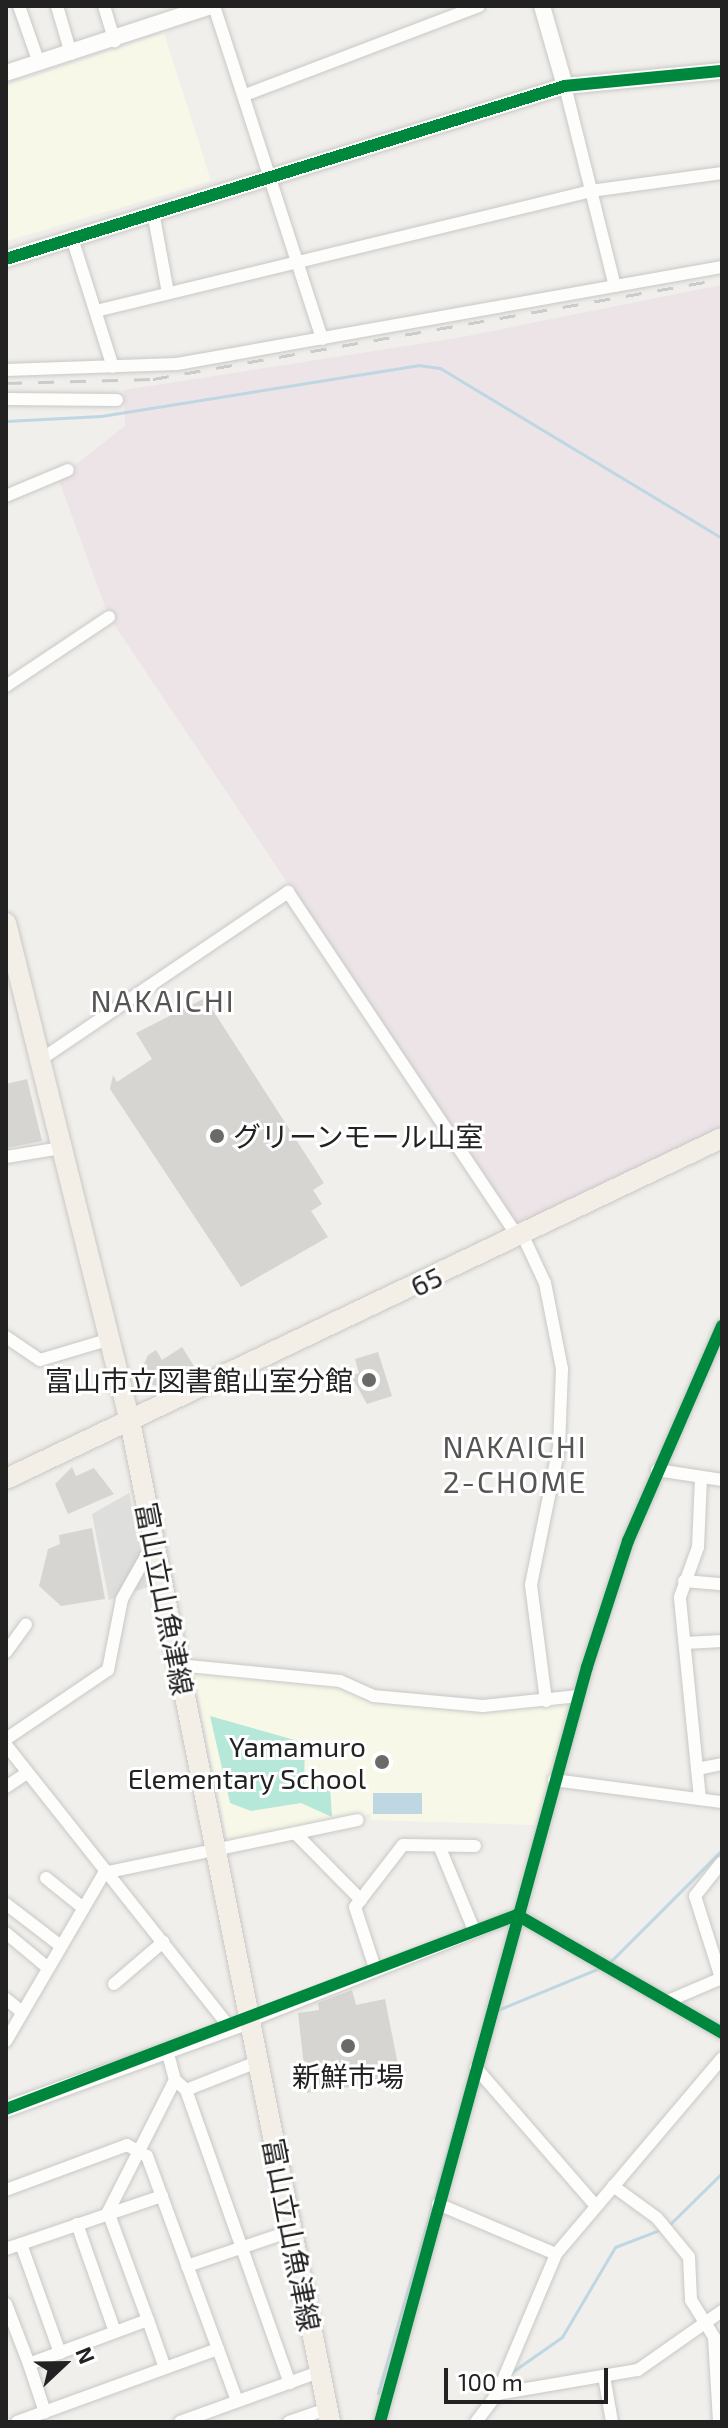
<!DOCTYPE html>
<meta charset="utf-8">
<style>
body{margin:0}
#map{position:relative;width:728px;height:2428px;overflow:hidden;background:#f0efeb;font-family:"Exo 2","Noto Sans JP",sans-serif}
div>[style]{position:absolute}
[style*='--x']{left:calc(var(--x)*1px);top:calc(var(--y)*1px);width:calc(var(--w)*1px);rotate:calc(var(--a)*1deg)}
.industrial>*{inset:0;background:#ede4e8}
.education>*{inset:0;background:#f7f8e8}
.religious>*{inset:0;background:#dededc}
.pitch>*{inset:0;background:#b6e8d9}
.water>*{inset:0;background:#bed7e3}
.stream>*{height:3px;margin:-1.5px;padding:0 1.5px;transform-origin:1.5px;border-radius:1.5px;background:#bed7e3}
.building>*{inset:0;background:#d7d5d2}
.roads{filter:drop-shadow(0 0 2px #c9c8c7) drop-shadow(0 0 2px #c9c8c7)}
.minor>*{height:12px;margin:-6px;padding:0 6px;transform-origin:6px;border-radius:6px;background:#fdfdfc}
.tertiary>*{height:16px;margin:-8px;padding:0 8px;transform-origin:8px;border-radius:8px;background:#fdfdfc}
.primary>*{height:20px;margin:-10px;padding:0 10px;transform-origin:10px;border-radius:10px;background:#f3efe7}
.rail>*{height:3px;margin-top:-1.5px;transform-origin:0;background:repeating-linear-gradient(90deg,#ccc 0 16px,transparent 0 32px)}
.cycleway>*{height:12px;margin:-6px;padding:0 6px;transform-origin:6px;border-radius:6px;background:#00873e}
.dots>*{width:22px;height:22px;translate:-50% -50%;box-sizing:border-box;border:4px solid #fff;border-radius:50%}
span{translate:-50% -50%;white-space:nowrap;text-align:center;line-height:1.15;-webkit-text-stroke:6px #fff;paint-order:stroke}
.poi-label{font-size:28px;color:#222}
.left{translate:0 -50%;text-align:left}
.right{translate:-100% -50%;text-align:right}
.street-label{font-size:28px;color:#222}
.neighbourhood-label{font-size:30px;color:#555;letter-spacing:2px}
.frame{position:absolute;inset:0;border:8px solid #222;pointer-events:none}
.north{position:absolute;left:24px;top:2324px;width:80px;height:80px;-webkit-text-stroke:6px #fff;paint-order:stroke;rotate:68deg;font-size:22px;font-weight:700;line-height:32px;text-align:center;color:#222}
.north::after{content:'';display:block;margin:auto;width:28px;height:36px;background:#222;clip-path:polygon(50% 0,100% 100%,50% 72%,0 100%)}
.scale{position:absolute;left:444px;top:2368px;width:164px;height:36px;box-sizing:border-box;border:4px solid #222;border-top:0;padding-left:10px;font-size:24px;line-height:28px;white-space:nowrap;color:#222;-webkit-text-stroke:6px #fff;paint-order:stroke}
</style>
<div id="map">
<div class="industrial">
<div style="clip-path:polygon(722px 285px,722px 1139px,523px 1234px,109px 617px,58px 478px,125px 426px,124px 390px,457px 338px)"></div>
</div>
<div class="education">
<div style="clip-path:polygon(164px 33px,211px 181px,6px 241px,6px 86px)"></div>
<div style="clip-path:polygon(193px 1670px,339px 1684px,369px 1701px,569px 1703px,535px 1825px,371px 1820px,371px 1814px,228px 1844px)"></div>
</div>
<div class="religious">
<div style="clip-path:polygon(129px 1493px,148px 1587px,109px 1600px,92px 1514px)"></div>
</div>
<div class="pitch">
<div style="clip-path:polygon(210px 1716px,305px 1743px,304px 1786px,330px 1787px,332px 1817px,301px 1803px,251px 1811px,230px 1803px)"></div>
</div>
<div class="water">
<div style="clip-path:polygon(373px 1793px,422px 1793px,422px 1814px,373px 1814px)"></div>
</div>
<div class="stream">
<div style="--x:6;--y:421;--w:95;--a:-3"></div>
<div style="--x:101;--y:416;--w:321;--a:-9.1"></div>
<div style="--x:418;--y:365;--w:22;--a:8"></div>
<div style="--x:440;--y:368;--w:329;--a:31.1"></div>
<div style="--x:609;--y:1963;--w:160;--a:-45"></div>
<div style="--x:495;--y:2011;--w:116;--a:-22.4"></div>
<div style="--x:669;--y:2225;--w:74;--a:-44.5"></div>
<div style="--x:512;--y:2372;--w:61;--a:-35"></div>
<div style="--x:562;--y:2337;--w:104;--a:-59.5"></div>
<div style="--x:615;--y:2247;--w:50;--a:-21"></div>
<div style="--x:477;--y:2377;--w:24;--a:-5"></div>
<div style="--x:378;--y:2393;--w:398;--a:-73.9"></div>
</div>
<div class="building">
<div style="clip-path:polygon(205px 998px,324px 1183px,313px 1190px,322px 1204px,311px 1211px,328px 1237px,241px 1287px,110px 1089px,113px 1075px,117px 1082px,152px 1059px,136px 1033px)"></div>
<div style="clip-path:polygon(27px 1079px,42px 1141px,6px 1148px,6px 1084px)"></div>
<div style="clip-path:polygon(182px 1347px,194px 1366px,164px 1388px,146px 1383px,141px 1372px,148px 1355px,156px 1350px,162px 1360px)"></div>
<div style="clip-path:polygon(378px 1352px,392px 1396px,367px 1404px,351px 1376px,359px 1373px,355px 1359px)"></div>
<div style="clip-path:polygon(72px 1467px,76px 1476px,94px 1468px,114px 1494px,68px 1514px,55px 1484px)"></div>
<div style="clip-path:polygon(92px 1528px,105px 1599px,61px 1606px,39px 1586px,48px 1549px,60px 1544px,59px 1535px)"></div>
<div style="clip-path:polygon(352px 1990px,356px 2005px,385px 1999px,401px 2080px,307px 2093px,298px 2013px,319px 2010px,318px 2003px)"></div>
</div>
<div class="roads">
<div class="minor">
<div style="--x:19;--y:6;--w:60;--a:70.7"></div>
<div style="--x:57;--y:6;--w:50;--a:73.7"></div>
<div style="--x:104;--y:6;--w:37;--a:73"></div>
<div style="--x:214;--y:6;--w:350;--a:72"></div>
<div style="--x:565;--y:86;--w:206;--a:76"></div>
<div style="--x:245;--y:95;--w:250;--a:-20.8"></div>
<div style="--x:153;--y:212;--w:82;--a:79.5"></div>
<div style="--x:72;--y:238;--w:135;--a:72.4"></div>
<div style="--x:96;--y:311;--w:509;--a:-13.63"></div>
<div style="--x:591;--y:191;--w:132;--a:-7.8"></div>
<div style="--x:6;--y:370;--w:171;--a:-2"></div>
<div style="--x:177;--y:364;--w:554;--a:-10.09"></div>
<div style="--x:6;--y:399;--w:111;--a:0.5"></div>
<div style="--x:6;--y:496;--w:67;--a:-22.8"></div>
<div style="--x:6;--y:686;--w:124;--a:-33.8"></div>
<div style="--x:40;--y:1060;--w:300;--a:-34.1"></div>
<div style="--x:288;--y:892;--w:413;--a:56.3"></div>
<div style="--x:6;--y:1157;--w:56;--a:-9.3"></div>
<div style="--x:522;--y:1234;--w:54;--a:64.9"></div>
<div style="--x:545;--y:1283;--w:88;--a:78.8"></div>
<div style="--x:562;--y:1369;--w:78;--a:92.2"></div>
<div style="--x:559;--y:1447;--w:141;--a:101.5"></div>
<div style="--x:531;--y:1585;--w:117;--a:82.6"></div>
<div style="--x:6;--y:1337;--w:41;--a:34.1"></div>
<div style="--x:40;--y:1360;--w:70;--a:-16.6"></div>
<div style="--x:657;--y:1470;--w:66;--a:8.7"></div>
<div style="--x:684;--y:1581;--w:38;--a:5"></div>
<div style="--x:685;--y:1643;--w:37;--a:-3"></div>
<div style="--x:6;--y:1652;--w:34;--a:-54"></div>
<div style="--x:178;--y:1665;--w:163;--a:5.6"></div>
<div style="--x:340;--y:1681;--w:36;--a:24"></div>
<div style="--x:373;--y:1696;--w:110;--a:5.2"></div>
<div style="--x:483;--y:1706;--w:96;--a:-6"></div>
<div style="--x:6;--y:1739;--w:123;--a:-34.1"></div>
<div style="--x:108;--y:1670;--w:72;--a:-78.8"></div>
<div style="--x:122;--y:1599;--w:65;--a:-60.7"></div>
<div style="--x:6;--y:1745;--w:361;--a:51.6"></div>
<div style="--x:697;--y:1769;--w:25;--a:-11"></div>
<div style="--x:554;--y:1780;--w:169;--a:7.5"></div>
<div style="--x:6;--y:1787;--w:22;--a:-34"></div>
<div style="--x:700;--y:1799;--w:203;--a:-95.7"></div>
<div style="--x:680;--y:1597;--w:53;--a:-70.2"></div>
<div style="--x:698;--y:1547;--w:68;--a:-87.5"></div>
<div style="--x:295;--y:1833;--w:94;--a:45.4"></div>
<div style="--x:440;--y:1848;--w:89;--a:67.5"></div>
<div style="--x:46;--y:1878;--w:48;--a:39"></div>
<div style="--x:6;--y:1904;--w:69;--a:37.4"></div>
<div style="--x:6;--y:1933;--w:55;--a:39.8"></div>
<div style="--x:375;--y:1968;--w:64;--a:-108.2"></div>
<div style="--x:355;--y:1907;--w:78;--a:-52.3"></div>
<div style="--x:403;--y:1845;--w:72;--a:0.8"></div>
<div style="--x:721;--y:1978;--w:86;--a:-107.6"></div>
<div style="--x:695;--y:1896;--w:43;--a:-51.5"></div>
<div style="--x:114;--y:1984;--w:65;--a:-40.6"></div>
<div style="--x:6;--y:1999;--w:21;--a:39"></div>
<div style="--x:668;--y:2001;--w:59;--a:-23.1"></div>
<div style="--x:249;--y:2021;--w:288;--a:-21.6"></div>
<div style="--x:517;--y:1915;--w:237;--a:29.9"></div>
<div style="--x:6;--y:2041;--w:194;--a:-59.7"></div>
<div style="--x:104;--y:1873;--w:259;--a:-11.8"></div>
<div style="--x:476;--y:2068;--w:183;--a:49"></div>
<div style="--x:175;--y:2080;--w:15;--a:42"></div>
<div style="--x:186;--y:2090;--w:311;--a:70.5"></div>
<div style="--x:186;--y:2090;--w:76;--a:-21.5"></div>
<div style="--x:613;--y:2186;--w:54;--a:36"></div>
<div style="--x:657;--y:2218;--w:50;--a:50.6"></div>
<div style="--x:689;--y:2257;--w:43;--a:87.3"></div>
<div style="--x:691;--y:2300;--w:44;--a:58.1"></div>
<div style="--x:714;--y:2337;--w:85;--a:86.6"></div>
<div style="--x:6;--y:2190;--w:129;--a:-20.4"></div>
<div style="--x:127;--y:2145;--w:23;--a:29"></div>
<div style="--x:147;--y:2156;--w:261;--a:69.8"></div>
<div style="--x:438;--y:2204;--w:128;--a:23"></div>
<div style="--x:77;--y:2224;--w:114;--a:70.6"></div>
<div style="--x:21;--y:2244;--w:116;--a:70.3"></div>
<div style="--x:6;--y:2249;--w:165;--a:-18.8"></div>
<div style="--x:187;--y:2266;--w:110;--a:-18.6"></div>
<div style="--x:6;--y:2304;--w:64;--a:69"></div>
<div style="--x:29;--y:2364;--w:127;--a:-20.3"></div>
<div style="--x:148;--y:2320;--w:115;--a:-110.3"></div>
<div style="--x:108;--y:2212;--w:148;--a:-63.1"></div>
<div style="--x:175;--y:2080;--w:30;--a:-105"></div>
<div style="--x:148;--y:2320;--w:51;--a:70.5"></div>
<div style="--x:29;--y:2364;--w:51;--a:71.6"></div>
<div style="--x:604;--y:2376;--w:47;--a:80.1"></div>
<div style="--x:497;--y:2394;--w:143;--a:-9.7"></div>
<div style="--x:638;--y:2370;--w:103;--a:-35.1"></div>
<div style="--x:17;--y:2422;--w:214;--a:-20"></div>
<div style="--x:180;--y:2422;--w:148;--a:-19.8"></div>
<div style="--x:289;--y:2422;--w:40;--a:-18.9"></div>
<div style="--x:380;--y:2422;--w:783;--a:-74.67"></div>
<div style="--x:587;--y:1667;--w:133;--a:-72"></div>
<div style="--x:628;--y:1541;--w:235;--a:-66.4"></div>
<div style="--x:476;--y:2422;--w:35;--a:-53"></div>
<div style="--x:497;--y:2394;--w:152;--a:-67.1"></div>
<div style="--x:556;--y:2254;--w:257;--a:-49.7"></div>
</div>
<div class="tertiary">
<div style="--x:542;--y:6;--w:83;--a:74"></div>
<div style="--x:6;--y:73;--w:216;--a:-18.1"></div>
<div style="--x:6;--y:259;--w:585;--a:-17.2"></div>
<div style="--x:565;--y:86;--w:158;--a:-5.5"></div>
<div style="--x:6;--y:2109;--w:258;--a:-19.9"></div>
</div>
<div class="primary">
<div style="--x:6;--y:923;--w:518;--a:76.04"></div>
<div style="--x:131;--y:1426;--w:1016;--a:78.7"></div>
<div style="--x:6;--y:1479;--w:793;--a:-25.47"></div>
</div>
</div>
<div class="rail">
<div style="--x:6;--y:383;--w:147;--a:-1.6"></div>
<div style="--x:153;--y:379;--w:578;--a:-9.97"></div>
</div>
<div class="cycleway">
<div style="--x:6;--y:259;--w:585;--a:-17.2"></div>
<div style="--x:565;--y:86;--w:158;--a:-5.5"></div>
<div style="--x:6;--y:2109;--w:547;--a:-20.79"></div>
<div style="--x:517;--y:1915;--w:237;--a:29.9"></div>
<div style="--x:380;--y:2422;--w:783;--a:-74.67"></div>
<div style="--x:587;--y:1667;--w:133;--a:-72"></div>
<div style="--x:628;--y:1541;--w:235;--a:-66.4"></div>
</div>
<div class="dots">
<div style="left:217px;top:1136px;background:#6a6a68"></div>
<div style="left:369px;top:1380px;background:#6a6a68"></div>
<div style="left:382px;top:1762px;background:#6a6a68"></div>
<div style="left:348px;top:2046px;background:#6a6a68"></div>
</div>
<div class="poi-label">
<span class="left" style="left:233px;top:1136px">グリーンモール山室</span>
<span class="right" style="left:353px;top:1380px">富山市立図書館山室分館</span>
<span class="right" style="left:366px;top:1762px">Yamamuro<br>Elementary School</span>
<span style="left:348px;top:2076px">新鮮市場</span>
</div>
<div class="street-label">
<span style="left:426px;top:1281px;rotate:-26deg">65</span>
<span style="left:165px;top:1599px;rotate:79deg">富山立山魚津線</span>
<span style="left:292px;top:2235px;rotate:79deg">富山立山魚津線</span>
</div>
<div class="neighbourhood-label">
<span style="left:163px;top:1000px">NAKAICHI</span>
<span style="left:515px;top:1463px">NAKAICHI<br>2-CHOME</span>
</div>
<div class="frame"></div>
<div class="north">N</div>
<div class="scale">100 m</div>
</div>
